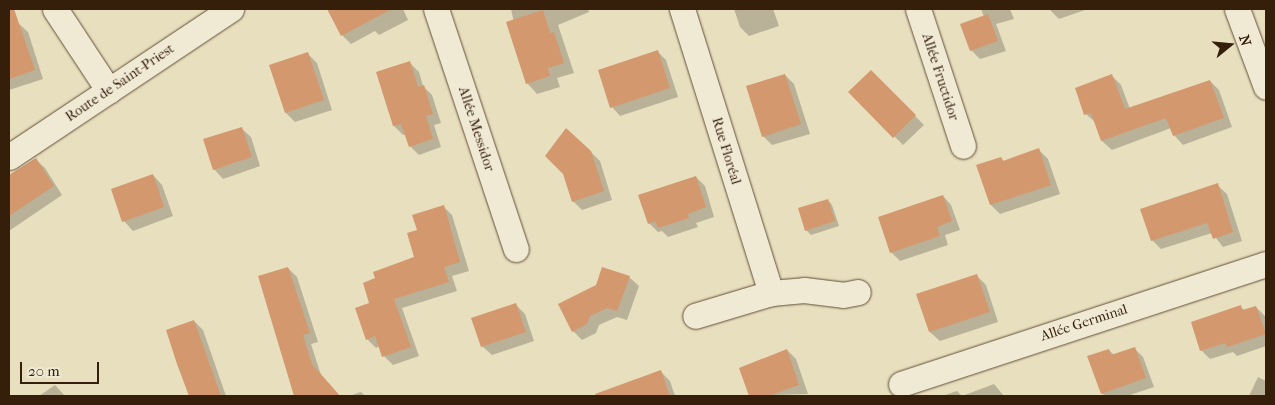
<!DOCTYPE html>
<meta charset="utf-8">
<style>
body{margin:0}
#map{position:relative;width:1275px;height:405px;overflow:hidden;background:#e8dfbe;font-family:"IM FELL French Canon",serif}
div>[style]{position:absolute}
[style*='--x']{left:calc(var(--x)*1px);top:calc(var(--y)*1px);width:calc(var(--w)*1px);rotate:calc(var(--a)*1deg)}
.shadow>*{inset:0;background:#0003}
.building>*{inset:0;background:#d3986e}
.roads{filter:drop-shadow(0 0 1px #624f38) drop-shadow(0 0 1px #624f38)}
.street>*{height:25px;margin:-12.5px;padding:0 12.5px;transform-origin:12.5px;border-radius:12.5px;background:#f0ead5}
span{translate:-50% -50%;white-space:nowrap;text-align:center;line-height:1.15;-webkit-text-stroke:4px #f0ead5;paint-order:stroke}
.street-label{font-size:14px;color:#351f0b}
.frame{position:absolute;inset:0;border:10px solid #351f0b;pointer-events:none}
.north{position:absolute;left:1205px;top:20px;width:50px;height:50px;-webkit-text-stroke:4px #f0ead5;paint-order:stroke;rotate:73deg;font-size:14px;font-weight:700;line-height:20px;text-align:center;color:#351f0b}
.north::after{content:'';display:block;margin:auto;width:18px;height:22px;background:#351f0b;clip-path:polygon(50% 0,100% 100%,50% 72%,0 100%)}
.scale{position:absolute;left:20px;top:362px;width:79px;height:22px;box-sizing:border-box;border:2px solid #351f0b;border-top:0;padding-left:6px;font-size:15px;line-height:18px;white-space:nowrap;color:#351f0b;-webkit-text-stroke:4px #f0ead5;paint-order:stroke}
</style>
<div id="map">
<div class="shadow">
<div style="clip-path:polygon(328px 9px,403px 9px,408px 20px,379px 35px,375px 31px,351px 44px,342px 35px)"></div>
<div style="clip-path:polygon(511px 9px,588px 9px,589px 12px,558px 25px,574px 73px,557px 78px,560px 87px,537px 94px,527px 83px)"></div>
<div style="clip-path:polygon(734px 9px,773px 9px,779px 26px,749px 36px,740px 27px)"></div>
<div style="clip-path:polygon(981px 9px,1010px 9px,1014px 19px,996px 24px,1006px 51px,980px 59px,971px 50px,984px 17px)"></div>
<div style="clip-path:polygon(1049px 9px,1088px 9px,1059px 19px)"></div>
<div style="clip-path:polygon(18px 23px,28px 32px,43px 79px,9px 90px,9px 26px)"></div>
<div style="clip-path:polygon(657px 51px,666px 60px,678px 97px,620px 116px,612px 107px)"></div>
<div style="clip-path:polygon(308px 54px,317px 63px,332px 110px,295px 122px,286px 113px)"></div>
<div style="clip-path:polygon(410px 63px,419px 72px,423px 86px,432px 95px,441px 123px,434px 125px,441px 147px,419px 155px,410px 146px,406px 134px,403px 135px,394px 126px,377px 73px)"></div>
<div style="clip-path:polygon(871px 72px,924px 125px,903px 145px,850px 92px)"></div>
<div style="clip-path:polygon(785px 75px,794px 84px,810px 134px,772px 145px,763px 136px)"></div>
<div style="clip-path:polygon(1112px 76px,1121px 85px,1130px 109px,1210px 81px,1219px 90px,1232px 127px,1183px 145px,1174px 135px,1171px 128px,1112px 150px,1102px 141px,1096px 123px,1086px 114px)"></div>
<div style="clip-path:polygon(241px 128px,251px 137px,260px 166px,223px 179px,214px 169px)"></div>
<div style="clip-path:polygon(1039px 150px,1048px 159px,1060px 194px,1000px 214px,991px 205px,978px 166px,1001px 158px,1005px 162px)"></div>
<div style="clip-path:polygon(591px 152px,600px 161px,612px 200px,582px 210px,573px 201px)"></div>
<div style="clip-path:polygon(35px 159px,45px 168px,62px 195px,9px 231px,9px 177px)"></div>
<div style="clip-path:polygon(153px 175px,162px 185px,173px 216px,133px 231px,124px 221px)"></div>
<div style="clip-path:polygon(696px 177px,705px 186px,714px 217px,696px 223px,698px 227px,668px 237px,662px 231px,658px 232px,649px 223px)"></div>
<div style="clip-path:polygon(1217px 185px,1227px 194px,1242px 241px,1223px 247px,1212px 233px,1161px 249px,1152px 240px)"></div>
<div style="clip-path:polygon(943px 196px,951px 205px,960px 230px,945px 235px,948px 245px,900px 261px,891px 252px)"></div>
<div style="clip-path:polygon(828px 200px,832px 205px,839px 226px,811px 235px,806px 230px)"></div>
<div style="clip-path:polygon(443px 206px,452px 215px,469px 271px,452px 276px,457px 291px,402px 308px,419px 356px,393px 365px,384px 356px,380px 346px,376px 348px,367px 339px,371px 303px,416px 258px,419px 231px)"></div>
<div style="clip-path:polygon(288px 268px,297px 277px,318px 342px,311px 344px,321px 375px,340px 396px,295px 396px,260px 277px)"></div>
<div style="clip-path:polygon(977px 276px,986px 285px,998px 322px,940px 341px,930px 332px,918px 294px)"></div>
<div style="clip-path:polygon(629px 277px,639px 286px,627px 320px,617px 317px,599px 325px,596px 333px,582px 340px,573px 331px)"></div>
<div style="clip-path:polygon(516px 305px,525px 314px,534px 341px,492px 355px,482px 346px)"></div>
<div style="clip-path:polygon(1240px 306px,1245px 311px,1256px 307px,1265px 316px,1266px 346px,1237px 356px,1233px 352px,1210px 359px,1201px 350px)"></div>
<div style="clip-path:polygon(194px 321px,203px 330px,226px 396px,190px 396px,167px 330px)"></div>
<div style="clip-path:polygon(1134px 348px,1143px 357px,1154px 387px,1127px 396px,1105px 396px,1102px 393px,1109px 350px,1114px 355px)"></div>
<div style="clip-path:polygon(787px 350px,796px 359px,808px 394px,750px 396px,740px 369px)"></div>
<div style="clip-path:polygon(660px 371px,670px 381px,675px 396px,632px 396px,628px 383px)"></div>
<div style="clip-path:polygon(1258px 377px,1266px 381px,1266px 396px,1249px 396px)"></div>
<div style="clip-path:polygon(994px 384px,1004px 396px,942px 396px,957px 391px,962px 396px)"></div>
<div style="clip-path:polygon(55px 385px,65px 396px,39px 396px)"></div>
<div style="clip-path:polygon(361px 392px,365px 396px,349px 396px)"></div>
</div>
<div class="building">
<div style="clip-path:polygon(9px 9px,14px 9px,35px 70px,9px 79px)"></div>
<div style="clip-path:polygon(327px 9px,392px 9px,341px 36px)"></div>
<div style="clip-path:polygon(543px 10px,550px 33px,554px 32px,564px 63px,548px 68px,550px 76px,526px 84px,506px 22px)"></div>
<div style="clip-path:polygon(988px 14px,998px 41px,970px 51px,960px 24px)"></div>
<div style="clip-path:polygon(658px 50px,670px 88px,610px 108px,598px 70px)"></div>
<div style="clip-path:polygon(308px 52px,324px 100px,285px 113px,269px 65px)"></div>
<div style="clip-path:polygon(410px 61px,418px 87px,424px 85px,433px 114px,426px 116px,433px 139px,409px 147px,401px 124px,393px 126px,376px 72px)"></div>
<div style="clip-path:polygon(871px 70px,916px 115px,893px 138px,848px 92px)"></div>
<div style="clip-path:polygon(785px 74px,801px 124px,762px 137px,746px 86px)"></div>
<div style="clip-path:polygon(1112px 74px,1125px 109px,1210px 80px,1224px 118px,1173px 136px,1166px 118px,1101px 141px,1091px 113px,1084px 115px,1075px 88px)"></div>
<div style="clip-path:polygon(242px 127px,252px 157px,213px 170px,203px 139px)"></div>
<div style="clip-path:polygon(566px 128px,591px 151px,604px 191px,572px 202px,563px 174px,545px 156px)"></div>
<div style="clip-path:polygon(1039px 148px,1051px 185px,990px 205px,976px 165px,1001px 157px,1003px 161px)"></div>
<div style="clip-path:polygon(36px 158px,54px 186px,9px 216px,9px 175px)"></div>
<div style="clip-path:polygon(153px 174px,164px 207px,122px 222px,111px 189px)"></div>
<div style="clip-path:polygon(696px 176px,706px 207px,688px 214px,689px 218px,658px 228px,655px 221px,648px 224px,638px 195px)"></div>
<div style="clip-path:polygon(1218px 183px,1233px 232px,1213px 239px,1207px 223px,1151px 241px,1140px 209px)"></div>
<div style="clip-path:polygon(943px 195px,952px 221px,937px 227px,940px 236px,890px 253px,878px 217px)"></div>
<div style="clip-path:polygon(828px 199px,835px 221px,805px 231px,798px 208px)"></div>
<div style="clip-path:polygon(444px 205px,460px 262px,444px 267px,449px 282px,394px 299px,411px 347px,382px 357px,375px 336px,366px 340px,355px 308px,369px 303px,363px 283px,375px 278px,373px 272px,414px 257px,407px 233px,417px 230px,412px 215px)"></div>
<div style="clip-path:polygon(288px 267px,310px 333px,303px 335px,312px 364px,340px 396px,294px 396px,258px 276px)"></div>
<div style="clip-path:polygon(602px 267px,630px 276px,617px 311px,607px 308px,590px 316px,587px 324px,572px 332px,558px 304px,596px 285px)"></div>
<div style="clip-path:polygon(977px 274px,990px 312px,929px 332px,916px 294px)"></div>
<div style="clip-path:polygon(516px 303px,526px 332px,481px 347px,471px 318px)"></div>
<div style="clip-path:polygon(1241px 305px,1242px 310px,1256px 306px,1266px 334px,1227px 347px,1225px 343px,1200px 351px,1191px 322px)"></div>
<div style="clip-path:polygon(194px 320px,221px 396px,189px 396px,177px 364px,166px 330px)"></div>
<div style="clip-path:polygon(1135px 347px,1146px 378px,1101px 394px,1087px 356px,1109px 349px,1111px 355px)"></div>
<div style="clip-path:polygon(787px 349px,799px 385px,768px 396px,749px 396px,739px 368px)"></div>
<div style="clip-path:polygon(661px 370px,670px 396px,596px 396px,595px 394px)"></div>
</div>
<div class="roads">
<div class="street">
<div style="--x:55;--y:9;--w:98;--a:56.6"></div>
<div style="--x:436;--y:9;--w:253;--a:71.6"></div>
<div style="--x:682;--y:9;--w:298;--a:72.6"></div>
<div style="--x:771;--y:293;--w:79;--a:163.2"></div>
<div style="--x:918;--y:9;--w:144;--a:71.8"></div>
<div style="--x:1237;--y:9;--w:83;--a:69.6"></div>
<div style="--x:9;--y:157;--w:267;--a:-33.7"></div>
<div style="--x:771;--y:293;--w:33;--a:-5"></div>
<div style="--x:804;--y:290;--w:39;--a:7"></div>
<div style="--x:843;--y:295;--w:15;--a:-11"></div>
<div style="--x:901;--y:384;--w:384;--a:-18.2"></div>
</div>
</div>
<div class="street-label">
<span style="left:940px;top:77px;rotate:72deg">Allée Fructidor</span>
<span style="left:120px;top:83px;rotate:-34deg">Route de Saint-Priest</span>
<span style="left:476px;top:129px;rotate:72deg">Allée Messidor</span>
<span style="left:726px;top:151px;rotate:73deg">Rue Floréal</span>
<span style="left:1084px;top:323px;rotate:-18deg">Allée Germinal</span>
</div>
<div class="frame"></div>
<div class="north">N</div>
<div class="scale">20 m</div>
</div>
